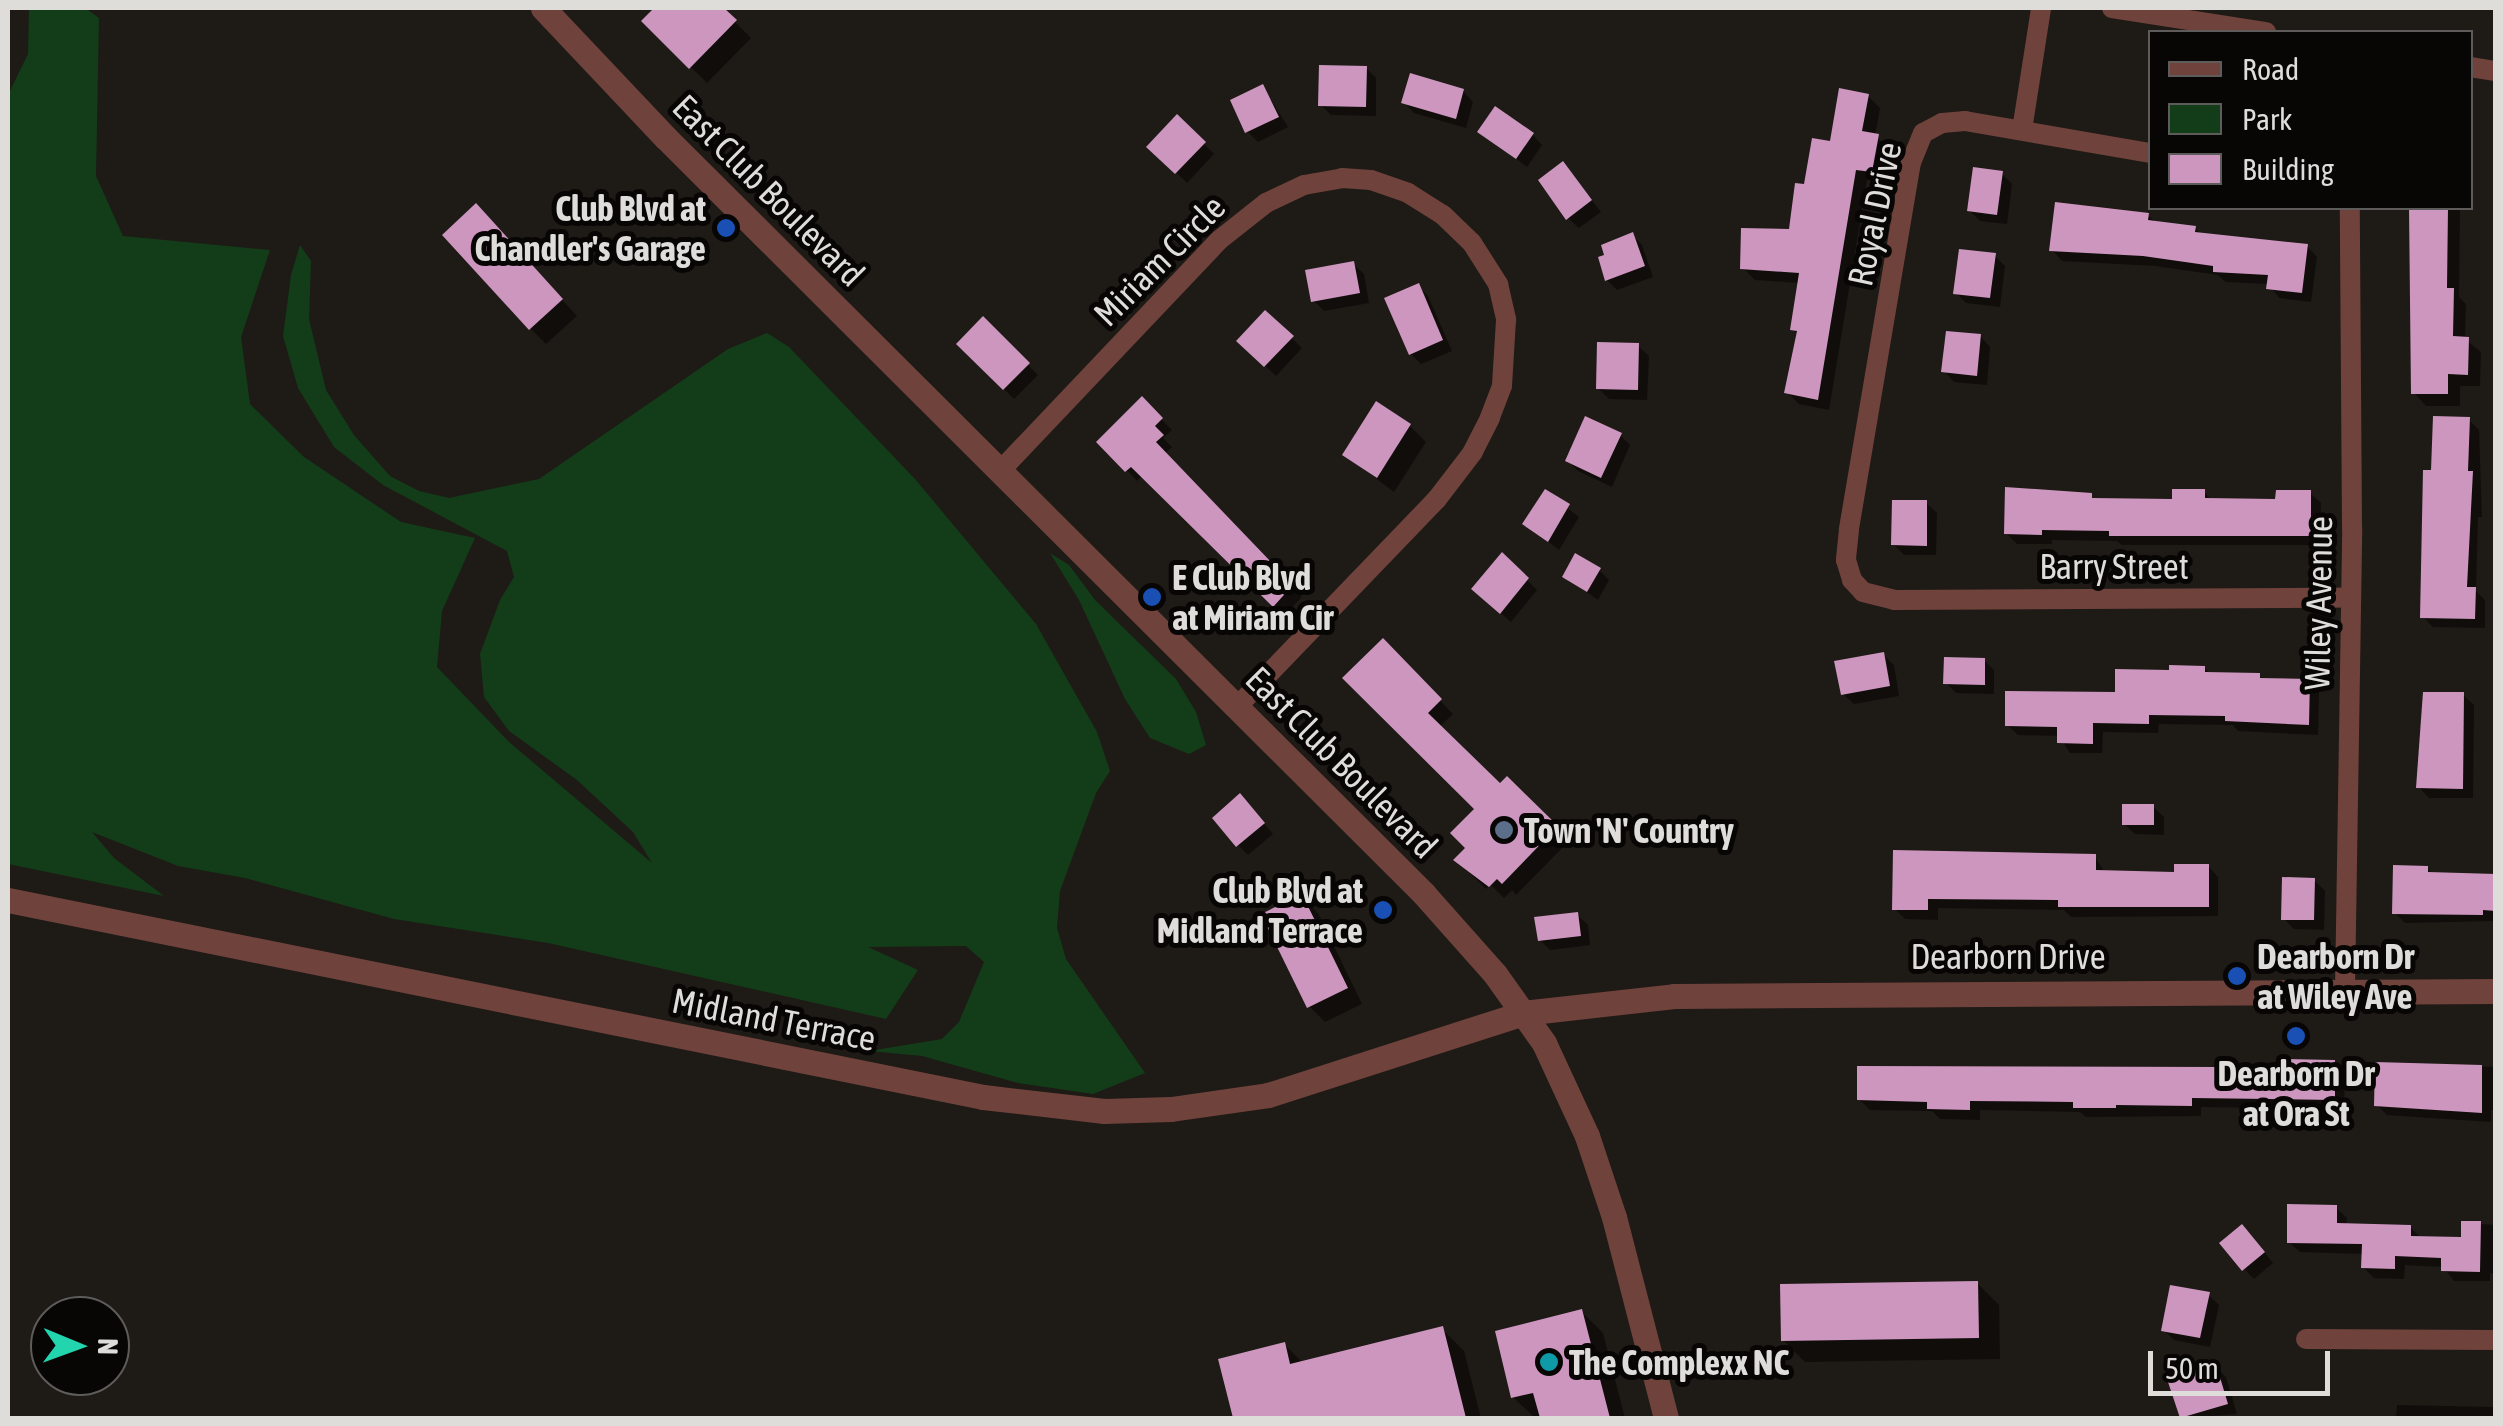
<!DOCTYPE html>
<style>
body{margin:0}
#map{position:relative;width:2503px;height:1426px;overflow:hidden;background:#1e1a16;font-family:"Asap Condensed",sans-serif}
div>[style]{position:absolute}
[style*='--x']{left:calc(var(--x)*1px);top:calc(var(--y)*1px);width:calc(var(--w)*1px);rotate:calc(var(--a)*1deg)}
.green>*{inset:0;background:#133d18}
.shadow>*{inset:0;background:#0007}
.building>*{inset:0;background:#cd96bf}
.minor>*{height:20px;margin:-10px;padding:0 10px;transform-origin:10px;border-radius:10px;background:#70423c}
.tertiary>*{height:25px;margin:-12.5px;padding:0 12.5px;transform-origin:12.5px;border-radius:12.5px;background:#70423c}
.dots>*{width:28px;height:28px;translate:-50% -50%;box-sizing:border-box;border:5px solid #070604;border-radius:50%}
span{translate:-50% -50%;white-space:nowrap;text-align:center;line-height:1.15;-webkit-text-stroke:10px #070604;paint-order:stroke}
.street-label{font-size:35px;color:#dfddda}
.poi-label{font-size:35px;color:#dfddda;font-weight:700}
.right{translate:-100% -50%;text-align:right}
.left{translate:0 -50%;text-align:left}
.frame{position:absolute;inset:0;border:10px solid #dfddda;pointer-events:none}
.legend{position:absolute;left:2148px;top:30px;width:325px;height:180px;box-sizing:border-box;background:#070604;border:2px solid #5d5c5a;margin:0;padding:12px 18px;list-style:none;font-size:30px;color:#dfddda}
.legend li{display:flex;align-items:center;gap:20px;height:50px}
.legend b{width:50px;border:2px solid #5d5c5a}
.north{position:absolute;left:30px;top:1296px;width:100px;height:100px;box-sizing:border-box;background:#070604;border:2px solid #5d5c5a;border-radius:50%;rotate:91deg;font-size:28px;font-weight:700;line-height:40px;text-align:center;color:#dfddda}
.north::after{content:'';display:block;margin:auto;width:35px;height:45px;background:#22d5af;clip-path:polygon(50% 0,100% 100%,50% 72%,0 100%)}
.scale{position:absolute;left:2148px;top:1351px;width:182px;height:45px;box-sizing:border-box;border:5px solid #dfddda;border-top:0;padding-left:12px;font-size:30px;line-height:35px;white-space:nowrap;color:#dfddda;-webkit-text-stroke:8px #070604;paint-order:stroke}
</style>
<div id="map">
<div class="green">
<div style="clip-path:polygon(85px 8px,99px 18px,96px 176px,123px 236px,270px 250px,241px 337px,250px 404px,304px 457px,401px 522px,475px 538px,442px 611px,437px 667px,509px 742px,652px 863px,633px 832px,577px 780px,509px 731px,484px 697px,480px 654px,500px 600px,514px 577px,507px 551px,383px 485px,334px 447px,298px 388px,283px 336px,291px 275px,300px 245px,311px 261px,309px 319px,326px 390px,354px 435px,390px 476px,419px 491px,449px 498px,539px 479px,728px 349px,767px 333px,789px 347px,915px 479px,1036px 624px,1097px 732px,1110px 771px,1096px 793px,1060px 891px,1057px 928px,1066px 959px,1145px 1073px,1093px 1094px,1018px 1083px,922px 1056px,869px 1051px,942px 1039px,959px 1022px,984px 962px,966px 946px,868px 947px,918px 970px,886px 1019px,548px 943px,394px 919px,245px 878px,178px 866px,92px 832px,114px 858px,164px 896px,8px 864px,8px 95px,28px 54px,29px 9px)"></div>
<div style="clip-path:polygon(1050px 553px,1069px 565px,1095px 600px,1176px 679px,1196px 712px,1206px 745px,1189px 754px,1150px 738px,1125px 699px,1079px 600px)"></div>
</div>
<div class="shadow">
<div style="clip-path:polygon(657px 8px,721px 8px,751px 38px,707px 83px,644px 21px)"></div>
<div style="clip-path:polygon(1366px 68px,1376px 78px,1376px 116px,1331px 115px,1321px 105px)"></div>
<div style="clip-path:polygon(1263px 87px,1288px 127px,1258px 142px,1247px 131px)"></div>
<div style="clip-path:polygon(1463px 91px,1473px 102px,1466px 128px,1414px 113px,1404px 102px)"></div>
<div style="clip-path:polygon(1868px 96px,1880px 108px,1875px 136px,1890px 149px,1884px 183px,1867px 180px,1829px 410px,1799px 404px,1787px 392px,1799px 335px,1792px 329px,1799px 283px,1755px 280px,1743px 268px,1791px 232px,1806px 187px)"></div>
<div style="clip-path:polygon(1178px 118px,1214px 154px,1187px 183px,1150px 147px)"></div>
<div style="clip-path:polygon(1481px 132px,1532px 134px,1542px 145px,1527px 167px)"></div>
<div style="clip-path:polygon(1563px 164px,1601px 212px,1579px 228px,1568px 218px)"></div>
<div style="clip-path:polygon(2002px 174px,2012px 184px,2007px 224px,1980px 221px,1969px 210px)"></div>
<div style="clip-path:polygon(2412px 208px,2460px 208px,2459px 297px,2466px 304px,2465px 339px,2481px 352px,2480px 386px,2460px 386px,2460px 406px,2426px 406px,2414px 393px)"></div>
<div style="clip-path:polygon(2148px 215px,2156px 223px,2195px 228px,2202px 235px,2307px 246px,2317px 257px,2311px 302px,2279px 298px,2269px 284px,2226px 282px,2218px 275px,2155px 266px,2062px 261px,2052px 250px)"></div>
<div style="clip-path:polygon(492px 223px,577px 316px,546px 344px,530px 328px)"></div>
<div style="clip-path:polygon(1632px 235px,1642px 245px,1653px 277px,1617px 290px,1607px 280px)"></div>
<div style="clip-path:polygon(1995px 256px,2005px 266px,2000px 307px,1966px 303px,1956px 293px)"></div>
<div style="clip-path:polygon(1353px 264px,1364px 274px,1369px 303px,1324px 311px,1314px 301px)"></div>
<div style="clip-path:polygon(1418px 286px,1428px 296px,1452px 351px,1421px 364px,1411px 354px)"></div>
<div style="clip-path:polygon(1265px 313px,1302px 348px,1276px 376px,1239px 341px)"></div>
<div style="clip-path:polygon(983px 320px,1038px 375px,1014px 399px,959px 344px)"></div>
<div style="clip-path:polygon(1980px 336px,1990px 347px,1987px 385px,1954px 382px,1944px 371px)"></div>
<div style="clip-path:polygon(1638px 346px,1649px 356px,1647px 400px,1609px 399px,1598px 388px)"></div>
<div style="clip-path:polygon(1142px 400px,1172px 430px,1163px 438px,1172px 447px,1164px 454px,1302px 597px,1285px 615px,1143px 475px,1137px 481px,1100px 442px)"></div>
<div style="clip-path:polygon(2468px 419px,2479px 430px,2482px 517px,2478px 517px,2476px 591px,2485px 600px,2485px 628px,2433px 627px,2423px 617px,2434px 473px)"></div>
<div style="clip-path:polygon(1410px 426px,1426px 442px,1394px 492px,1345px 455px)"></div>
<div style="clip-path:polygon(1620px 435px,1630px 445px,1612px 487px,1578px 471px,1568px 461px)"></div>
<div style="clip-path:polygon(1546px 492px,1579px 517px,1559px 550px,1526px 524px)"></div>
<div style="clip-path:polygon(2204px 492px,2213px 501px,2278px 502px,2310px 493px,2321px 503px,2320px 545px,2122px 545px,2117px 541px,2052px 540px,2052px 544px,2017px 544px,2006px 533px,2091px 496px,2095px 501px,2174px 502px)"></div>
<div style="clip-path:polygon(1926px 503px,1937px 513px,1936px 555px,1904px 555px,1893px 544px)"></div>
<div style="clip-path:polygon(1502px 555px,1537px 590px,1511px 622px,1485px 599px)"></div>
<div style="clip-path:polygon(1599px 570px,1609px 580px,1598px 600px,1565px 577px)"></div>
<div style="clip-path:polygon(1383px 642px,1453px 714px,1439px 727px,1500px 786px,1507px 779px,1569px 841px,1516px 895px,1512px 890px,1504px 898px,1490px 884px,1486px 889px,1457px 860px,1469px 848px,1477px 809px)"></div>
<div style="clip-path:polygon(1883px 655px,1894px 665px,1899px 696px,1854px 704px,1843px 694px)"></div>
<div style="clip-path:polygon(1984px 660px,1994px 670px,1994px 694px,1956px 693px,1946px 683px)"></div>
<div style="clip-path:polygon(2204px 668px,2211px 674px,2309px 681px,2319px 692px,2318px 735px,2238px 731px,2233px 725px,2159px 724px,2158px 733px,2103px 732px,2102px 753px,2070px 753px,2059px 736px,2018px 735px,2007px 725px,2117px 695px,2171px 672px)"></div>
<div style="clip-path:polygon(2463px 695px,2474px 705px,2473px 798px,2429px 798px,2419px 787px)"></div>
<div style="clip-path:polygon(1250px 807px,1273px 834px,1248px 855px,1238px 845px)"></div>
<div style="clip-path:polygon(2153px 807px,2164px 817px,2164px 835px,2135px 834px,2124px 824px)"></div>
<div style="clip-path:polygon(1895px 853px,2095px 857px,2105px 873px,2177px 874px,2208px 866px,2218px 877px,2218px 916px,2071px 917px,2064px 910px,1938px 908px,1938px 920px,1905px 919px,1894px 908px)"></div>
<div style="clip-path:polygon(2427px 868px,2434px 875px,2496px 876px,2496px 921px,2405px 923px,2395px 913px)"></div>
<div style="clip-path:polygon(2314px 880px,2325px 891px,2324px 930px,2294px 929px,2284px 919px)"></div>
<div style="clip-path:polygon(1302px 897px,1318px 913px,1362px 1004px,1325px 1022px,1309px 1006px)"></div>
<div style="clip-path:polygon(1577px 915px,1588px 925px,1590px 945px,1550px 950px,1540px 940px)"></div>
<div style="clip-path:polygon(2334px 1062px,2345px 1073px,2344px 1109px,2201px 1107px,2201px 1116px,2086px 1117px,2080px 1112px,1980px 1110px,1980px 1120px,1940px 1119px,1932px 1111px,1870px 1110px,1859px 1099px)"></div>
<div style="clip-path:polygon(2377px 1064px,2496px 1067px,2496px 1110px,2491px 1110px,2491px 1122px,2387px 1115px,2377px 1105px)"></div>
<div style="clip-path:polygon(2336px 1208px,2347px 1218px,2346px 1225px,2410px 1227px,2422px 1239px,2463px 1240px,2464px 1223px,2496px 1225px,2496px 1274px,2490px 1273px,2490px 1281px,2454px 1281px,2443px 1267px,2405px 1265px,2404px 1279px,2374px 1278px,2363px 1267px,2364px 1254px,2300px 1252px,2289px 1242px)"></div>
<div style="clip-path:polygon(2252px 1237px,2273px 1263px,2254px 1279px,2244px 1269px)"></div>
<div style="clip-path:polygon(1977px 1283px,1999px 1305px,2000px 1359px,1805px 1362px,1783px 1340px)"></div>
<div style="clip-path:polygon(2208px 1295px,2219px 1305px,2210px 1347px,2174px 1340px,2164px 1330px)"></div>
<div style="clip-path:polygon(1582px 1312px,1603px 1333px,1625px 1418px,1535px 1418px,1513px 1397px)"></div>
<div style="clip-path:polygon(1442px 1329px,1464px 1351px,1481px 1418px,1235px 1418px,1221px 1360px,1285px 1345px,1303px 1363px)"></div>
<div style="clip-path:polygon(2215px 1367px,2226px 1377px,2237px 1414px,2183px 1418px,2171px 1381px)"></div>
<div style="clip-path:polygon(2397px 1405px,2496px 1407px,2496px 1418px,2396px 1418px)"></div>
</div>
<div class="building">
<div style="clip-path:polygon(654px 8px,724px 8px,737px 20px,689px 69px,641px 21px)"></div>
<div style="clip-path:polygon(1319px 65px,1367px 66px,1366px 107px,1318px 106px)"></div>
<div style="clip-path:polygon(1410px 73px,1464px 89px,1456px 119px,1401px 103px)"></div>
<div style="clip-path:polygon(1263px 84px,1279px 117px,1245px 133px,1230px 100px)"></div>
<div style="clip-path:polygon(1839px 88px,1869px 94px,1862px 131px,1879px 134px,1872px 172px,1856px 170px,1818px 400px,1784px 393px,1797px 331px,1790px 330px,1799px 273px,1740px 269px,1741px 228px,1789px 229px,1795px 183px,1804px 184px,1812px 138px,1830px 141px)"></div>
<div style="clip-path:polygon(1495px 106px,1534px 133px,1516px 159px,1477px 132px)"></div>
<div style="clip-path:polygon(1177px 114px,1206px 142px,1175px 174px,1146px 147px)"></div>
<div style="clip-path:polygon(1563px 161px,1592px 200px,1566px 220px,1538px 180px)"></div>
<div style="clip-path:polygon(1973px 167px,2003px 171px,1997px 215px,1967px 211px)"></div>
<div style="clip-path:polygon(2055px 202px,2149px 213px,2148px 220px,2196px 226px,2195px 232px,2308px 244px,2302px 293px,2266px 289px,2268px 275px,2213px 272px,2213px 266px,2143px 256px,2049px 251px)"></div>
<div style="clip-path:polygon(476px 203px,563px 299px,529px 330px,442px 235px)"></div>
<div style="clip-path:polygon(2409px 208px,2448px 208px,2447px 288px,2454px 288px,2453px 336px,2469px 337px,2468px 375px,2448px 374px,2448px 394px,2411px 394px)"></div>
<div style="clip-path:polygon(1633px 232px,1645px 266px,1605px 281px,1598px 257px,1604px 255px,1601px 245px)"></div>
<div style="clip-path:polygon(1959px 249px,1996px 253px,1990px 298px,1953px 294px)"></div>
<div style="clip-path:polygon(1354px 261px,1360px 293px,1311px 302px,1305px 270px)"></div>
<div style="clip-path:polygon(1419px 283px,1443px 340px,1409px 355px,1384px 298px)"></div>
<div style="clip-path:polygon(1265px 310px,1294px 336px,1264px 367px,1236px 341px)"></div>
<div style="clip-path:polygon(983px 316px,1030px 363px,1003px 390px,956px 344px)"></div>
<div style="clip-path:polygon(1946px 331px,1981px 334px,1977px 376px,1941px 372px)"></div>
<div style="clip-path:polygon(1597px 342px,1639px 343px,1638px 390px,1596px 389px)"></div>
<div style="clip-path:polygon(1142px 396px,1163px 418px,1155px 426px,1164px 435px,1156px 442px,1293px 585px,1273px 607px,1131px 467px,1125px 472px,1096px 442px)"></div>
<div style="clip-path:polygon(1376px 401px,1411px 424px,1377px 478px,1342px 455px)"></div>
<div style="clip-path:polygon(1585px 416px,1622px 433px,1601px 478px,1565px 461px)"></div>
<div style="clip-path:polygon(2433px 416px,2470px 417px,2468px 471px,2473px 471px,2467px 587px,2476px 587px,2475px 619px,2420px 618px,2423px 470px,2431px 470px)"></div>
<div style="clip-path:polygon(2005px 487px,2092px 493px,2092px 498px,2172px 499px,2172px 489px,2205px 489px,2205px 498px,2275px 499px,2276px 490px,2311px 490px,2311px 536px,2109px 536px,2109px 531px,2042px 530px,2042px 535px,2004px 534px)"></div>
<div style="clip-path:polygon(1545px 489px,1570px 504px,1548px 542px,1522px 524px)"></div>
<div style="clip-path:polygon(1892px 500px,1927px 500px,1927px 546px,1891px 545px)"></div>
<div style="clip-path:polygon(1502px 552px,1529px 578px,1500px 614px,1471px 589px)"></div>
<div style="clip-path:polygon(1575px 553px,1601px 568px,1587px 592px,1562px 577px)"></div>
<div style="clip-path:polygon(1383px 638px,1442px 699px,1428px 713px,1500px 783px,1507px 776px,1558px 826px,1502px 884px,1497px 879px,1489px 887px,1453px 860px,1465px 848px,1450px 833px,1474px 809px,1342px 678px)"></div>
<div style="clip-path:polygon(1884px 652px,1890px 686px,1841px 695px,1834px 661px)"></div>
<div style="clip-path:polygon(1944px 657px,1985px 658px,1985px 685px,1943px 684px)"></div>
<div style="clip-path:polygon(2169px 665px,2205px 666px,2205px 672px,2260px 673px,2260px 678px,2310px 679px,2309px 725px,2225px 721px,2225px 716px,2149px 715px,2149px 724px,2093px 723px,2093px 744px,2057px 743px,2057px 727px,2005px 726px,2005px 691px,2115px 692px,2115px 669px,2169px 670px)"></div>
<div style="clip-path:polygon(2423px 692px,2464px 692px,2463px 789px,2416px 788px)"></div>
<div style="clip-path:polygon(1240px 793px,1265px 823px,1236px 847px,1212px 818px)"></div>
<div style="clip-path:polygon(2122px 804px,2154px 804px,2154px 825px,2122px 825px)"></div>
<div style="clip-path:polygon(1893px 850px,2096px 854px,2096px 870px,2174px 872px,2174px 864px,2209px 864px,2209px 907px,2058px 907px,2058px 900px,1928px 899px,1928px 910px,1892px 910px)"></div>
<div style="clip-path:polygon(2393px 865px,2428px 866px,2428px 872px,2496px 874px,2496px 911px,2483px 910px,2483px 915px,2392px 914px)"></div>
<div style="clip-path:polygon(2282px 877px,2315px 878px,2314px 920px,2281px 920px)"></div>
<div style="clip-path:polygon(1302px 894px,1348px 988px,1307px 1008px,1261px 914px)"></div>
<div style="clip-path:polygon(1578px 912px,1581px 936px,1538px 941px,1534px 917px)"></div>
<div style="clip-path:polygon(2286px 1059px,2335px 1060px,2335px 1100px,2192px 1098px,2192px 1106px,2116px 1105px,2116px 1108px,2073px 1108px,2073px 1102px,1970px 1101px,1970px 1110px,1927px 1109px,1927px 1102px,1857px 1100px,1857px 1066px,2221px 1067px,2286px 1065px)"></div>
<div style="clip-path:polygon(2375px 1062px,2482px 1065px,2482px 1113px,2374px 1106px)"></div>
<div style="clip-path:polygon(2287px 1204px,2337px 1205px,2337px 1223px,2411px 1225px,2411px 1236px,2461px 1237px,2461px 1221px,2481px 1221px,2480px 1272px,2441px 1271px,2441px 1258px,2395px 1256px,2395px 1269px,2361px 1268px,2362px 1244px,2287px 1243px)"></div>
<div style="clip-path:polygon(2242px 1224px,2265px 1252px,2242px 1271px,2219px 1243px)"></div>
<div style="clip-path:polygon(1978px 1281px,1979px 1338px,1781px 1341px,1780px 1284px)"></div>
<div style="clip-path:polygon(2170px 1285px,2210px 1292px,2200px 1338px,2161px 1331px)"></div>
<div style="clip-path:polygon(1582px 1309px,1610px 1418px,1540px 1418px,1533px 1393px,1511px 1398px,1495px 1331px)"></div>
<div style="clip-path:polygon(1443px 1326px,1466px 1418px,1233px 1418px,1218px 1359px,1285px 1342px,1290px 1364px)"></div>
<div style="clip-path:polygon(2216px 1364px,2228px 1404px,2180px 1418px,2167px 1379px)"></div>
</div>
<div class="minor">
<div style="--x:2112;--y:8;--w:156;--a:8.9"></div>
<div style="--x:2470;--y:67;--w:26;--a:9"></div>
<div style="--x:2022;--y:130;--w:123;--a:-81.1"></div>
<div style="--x:2150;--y:153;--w:188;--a:-170.2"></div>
<div style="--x:1965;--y:121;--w:23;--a:175"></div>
<div style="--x:1942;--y:123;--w:21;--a:152"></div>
<div style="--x:1923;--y:133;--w:31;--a:112"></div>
<div style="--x:1911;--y:162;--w:373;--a:99.6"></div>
<div style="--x:1849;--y:530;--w:30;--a:96"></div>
<div style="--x:1846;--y:560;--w:21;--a:73"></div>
<div style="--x:1852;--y:580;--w:16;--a:47"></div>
<div style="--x:1863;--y:592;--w:32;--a:14"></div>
<div style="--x:1894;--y:600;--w:457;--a:-0.3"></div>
<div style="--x:1002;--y:469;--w:314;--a:-46.5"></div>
<div style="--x:1218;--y:241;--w:61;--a:-38.4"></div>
<div style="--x:1266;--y:203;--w:42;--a:-25.3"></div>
<div style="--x:1304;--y:185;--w:39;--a:-10"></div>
<div style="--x:1342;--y:178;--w:29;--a:4"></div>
<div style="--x:1371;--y:180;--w:39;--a:19"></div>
<div style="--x:1408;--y:193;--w:41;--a:32.2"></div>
<div style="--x:1443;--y:215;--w:40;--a:44"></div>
<div style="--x:1472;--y:243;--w:49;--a:57.6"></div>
<div style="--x:1498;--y:284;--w:37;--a:77"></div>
<div style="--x:1506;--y:320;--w:66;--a:93.5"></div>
<div style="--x:1502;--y:386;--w:34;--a:111"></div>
<div style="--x:1490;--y:418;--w:38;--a:117"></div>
<div style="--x:1473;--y:452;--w:59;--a:127.5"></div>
<div style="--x:1437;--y:499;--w:287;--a:133.9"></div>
<div style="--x:2345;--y:990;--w:462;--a:-89.1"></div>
<div style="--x:2352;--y:528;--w:320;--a:-90.4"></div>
<div style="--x:2306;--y:1339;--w:190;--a:0.3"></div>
</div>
<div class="tertiary">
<div style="--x:543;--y:8;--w:178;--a:46.6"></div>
<div style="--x:665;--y:137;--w:1072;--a:44.92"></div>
<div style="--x:1424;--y:894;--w:107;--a:48.4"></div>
<div style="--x:1495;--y:974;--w:85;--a:54.6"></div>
<div style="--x:1544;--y:1043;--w:102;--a:65.2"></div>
<div style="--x:1587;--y:1136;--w:85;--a:71.6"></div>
<div style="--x:1614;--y:1217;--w:208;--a:75.5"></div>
<div style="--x:8;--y:900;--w:995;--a:11.42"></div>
<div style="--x:983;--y:1097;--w:122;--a:6.6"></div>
<div style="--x:1104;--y:1111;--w:67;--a:-1.7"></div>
<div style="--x:1171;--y:1109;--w:98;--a:-8.2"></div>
<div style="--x:1268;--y:1095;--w:268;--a:-17.8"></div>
<div style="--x:1523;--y:1013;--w:152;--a:-6.4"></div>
<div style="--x:1674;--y:996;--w:822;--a:-0.35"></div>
</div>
<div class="dots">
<div style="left:726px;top:228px;background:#1a4fb4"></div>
<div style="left:1152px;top:597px;background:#1a4fb4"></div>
<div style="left:1504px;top:830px;background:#5c6f8a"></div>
<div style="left:1383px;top:910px;background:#1a4fb4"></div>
<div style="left:2237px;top:976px;background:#1a4fb4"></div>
<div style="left:2296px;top:1036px;background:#1a4fb4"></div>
<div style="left:1549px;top:1362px;background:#0f9aa8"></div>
</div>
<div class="street-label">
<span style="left:769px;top:190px;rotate:45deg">East Club Boulevard</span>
<span style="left:1874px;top:214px;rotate:-78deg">Royal Drive</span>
<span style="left:1159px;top:260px;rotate:-45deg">Miriam Circle</span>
<span style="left:2114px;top:566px">Barry Street</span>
<span style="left:2318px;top:603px;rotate:-89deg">Wiley Avenue</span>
<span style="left:1342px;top:762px;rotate:45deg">East Club Boulevard</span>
<span style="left:2008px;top:956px">Dearborn Drive</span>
<span style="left:774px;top:1019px;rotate:11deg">Midland Terrace</span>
</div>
<div class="poi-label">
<span class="right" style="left:706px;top:228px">Club Blvd at<br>Chandler's Garage</span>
<span class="left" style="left:1172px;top:597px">E Club Blvd<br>at Miriam Cir</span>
<span class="left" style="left:1524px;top:830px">Town 'N' Country</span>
<span class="right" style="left:1363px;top:910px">Club Blvd at<br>Midland Terrace</span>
<span class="left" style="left:2257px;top:976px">Dearborn Dr<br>at Wiley Ave</span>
<span style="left:2296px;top:1093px">Dearborn Dr<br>at Ora St</span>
<span class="left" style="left:1569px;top:1362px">The Complexx NC</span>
</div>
<div class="frame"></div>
<ul class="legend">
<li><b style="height:12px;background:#70423c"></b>Road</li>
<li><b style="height:28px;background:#133d18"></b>Park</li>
<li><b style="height:28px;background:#cd96bf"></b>Building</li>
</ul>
<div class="north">N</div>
<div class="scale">50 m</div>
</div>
